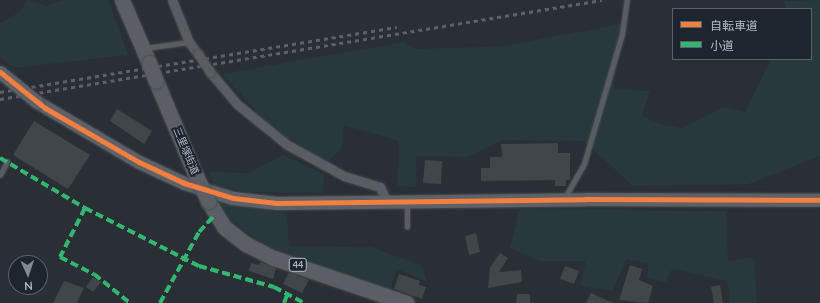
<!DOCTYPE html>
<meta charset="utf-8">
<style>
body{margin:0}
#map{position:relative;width:820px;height:303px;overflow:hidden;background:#292f35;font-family:Lato,"Noto Sans JP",sans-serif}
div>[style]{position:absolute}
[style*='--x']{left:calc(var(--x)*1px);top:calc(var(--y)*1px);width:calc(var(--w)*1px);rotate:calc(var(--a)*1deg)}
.green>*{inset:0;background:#27393b}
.building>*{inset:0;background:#41464b}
.roads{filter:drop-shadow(0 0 1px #474b50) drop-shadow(0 0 1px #474b50)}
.lane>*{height:4.5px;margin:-2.25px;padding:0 2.25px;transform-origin:2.25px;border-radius:2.25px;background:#595d63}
.street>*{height:9px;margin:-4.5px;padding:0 4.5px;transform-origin:4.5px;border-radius:4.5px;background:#595d63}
.secondary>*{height:13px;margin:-6.5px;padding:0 6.5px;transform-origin:6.5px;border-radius:6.5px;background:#5d6168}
.primary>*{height:15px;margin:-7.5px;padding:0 7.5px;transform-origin:7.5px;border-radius:7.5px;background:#5b5f65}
.rail>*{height:3px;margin-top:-1.5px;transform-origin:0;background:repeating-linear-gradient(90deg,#5d6167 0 4px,transparent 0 8px)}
.bridges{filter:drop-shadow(0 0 1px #474b50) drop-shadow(0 0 1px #474b50)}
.street-bridge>*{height:9px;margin:-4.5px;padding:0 4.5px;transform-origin:4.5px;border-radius:4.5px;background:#595d63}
.secondary-bridge>*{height:13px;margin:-6.5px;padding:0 6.5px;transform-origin:6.5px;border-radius:6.5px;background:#5d6168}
.primary-bridge>*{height:15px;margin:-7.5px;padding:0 7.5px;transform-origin:7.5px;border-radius:7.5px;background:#5b5f65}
.quiet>*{height:4px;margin-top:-2px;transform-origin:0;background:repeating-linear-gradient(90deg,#33b770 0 8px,transparent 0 12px)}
.cycleway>*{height:5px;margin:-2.5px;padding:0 2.5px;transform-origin:2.5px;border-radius:2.5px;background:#f27e40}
span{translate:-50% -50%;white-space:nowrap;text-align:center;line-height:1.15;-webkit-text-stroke:4px #1d252f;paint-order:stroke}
.shield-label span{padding:1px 3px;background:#1d252f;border:1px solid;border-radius:3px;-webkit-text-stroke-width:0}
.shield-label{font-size:9px;color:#b3bbc6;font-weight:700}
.street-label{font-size:10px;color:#b3bbc6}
.legend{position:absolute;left:672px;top:8px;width:140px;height:52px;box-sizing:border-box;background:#1d252f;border:1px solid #59616b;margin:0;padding:5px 7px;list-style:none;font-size:12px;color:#b3bbc6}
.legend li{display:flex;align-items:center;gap:8px;height:20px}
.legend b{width:20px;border:1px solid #59616b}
.north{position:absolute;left:8px;top:255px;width:40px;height:40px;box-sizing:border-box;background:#1d252f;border:1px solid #59616b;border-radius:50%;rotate:177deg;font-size:11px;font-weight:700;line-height:16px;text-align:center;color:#b3bbc6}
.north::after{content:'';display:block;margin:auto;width:14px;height:18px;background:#838a93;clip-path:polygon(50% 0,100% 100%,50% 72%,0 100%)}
</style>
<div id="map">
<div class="green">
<div style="clip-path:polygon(27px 0,47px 6px,64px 0,108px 0,128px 55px,14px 68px,0 57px,0 23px,20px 12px)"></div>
<div style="clip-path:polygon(820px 0,820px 156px,749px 184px,633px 186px,584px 141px,502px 140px,468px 157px,416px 156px,416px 187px,397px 186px,399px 141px,344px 125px,342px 147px,328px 162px,272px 128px,222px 74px,404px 42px,415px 49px,504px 46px,626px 23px,613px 89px,650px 91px,642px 115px,658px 124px,682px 128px,724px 107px,745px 112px,771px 59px,811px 59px,811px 9px,786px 9px,784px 1px)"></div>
<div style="clip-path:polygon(283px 155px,324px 174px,323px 193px,248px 192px,214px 185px,208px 172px,249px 173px)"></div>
<div style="clip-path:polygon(218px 202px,287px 214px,289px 246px,371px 247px,421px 265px,427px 282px,397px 269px,390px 290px,285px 254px,261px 242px,232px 221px)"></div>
<div style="clip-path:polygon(520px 209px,726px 211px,728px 261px,754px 257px,757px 303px,730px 303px,727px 281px,672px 269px,666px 282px,647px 278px,648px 263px,626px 259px,613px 291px,580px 285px,586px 261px,540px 261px,510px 248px)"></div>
</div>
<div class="building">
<div style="clip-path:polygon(117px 109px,152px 131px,144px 144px,110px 121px)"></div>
<div style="clip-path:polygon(34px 121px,90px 155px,68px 189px,13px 155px)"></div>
<div style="clip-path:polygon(558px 143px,558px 153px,570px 153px,570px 180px,566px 180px,566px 186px,555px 186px,555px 180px,481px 181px,481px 168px,490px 168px,490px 157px,502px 157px,501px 144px)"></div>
<div style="clip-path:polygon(425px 160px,442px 161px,441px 184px,423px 183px)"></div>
<div style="clip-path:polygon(476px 233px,480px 252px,469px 255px,465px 236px)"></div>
<div style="clip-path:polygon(500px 253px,508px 258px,499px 272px,521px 270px,522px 282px,488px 288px,490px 268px)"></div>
<div style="clip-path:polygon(260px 262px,276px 268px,273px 279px,249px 271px,251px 263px,259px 265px)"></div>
<div style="clip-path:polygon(630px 265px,642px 269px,639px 280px,653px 286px,648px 303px,619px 300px)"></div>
<div style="clip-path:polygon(565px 266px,579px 271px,574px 284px,560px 279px)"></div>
<div style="clip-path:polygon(289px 272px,309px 280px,302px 293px,283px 284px)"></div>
<div style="clip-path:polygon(399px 274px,420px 281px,419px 285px,426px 287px,422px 299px,394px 289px)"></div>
<div style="clip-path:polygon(93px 277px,101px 282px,93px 292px,86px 287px)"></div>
<div style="clip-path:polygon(64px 281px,84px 288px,77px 303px,53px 303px)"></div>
<div style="clip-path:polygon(720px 285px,723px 303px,714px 303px,711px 287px)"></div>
<div style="clip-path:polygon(591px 293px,613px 303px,586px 303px)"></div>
<div style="clip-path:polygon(517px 294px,530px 294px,530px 303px,516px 303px)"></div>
</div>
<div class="roads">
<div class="lane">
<div style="--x:145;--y:48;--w:44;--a:-7.8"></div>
<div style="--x:0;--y:175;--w:15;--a:-62"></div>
<div style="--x:565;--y:197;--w:38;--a:-60"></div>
<div style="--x:584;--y:164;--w:135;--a:-73.7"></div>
<div style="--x:622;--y:34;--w:34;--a:-82"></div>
<div style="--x:407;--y:227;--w:23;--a:-90"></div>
</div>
<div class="street">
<div style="--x:172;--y:0;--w:45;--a:68"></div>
<div style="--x:189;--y:42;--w:15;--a:53"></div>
<div style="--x:210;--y:72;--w:42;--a:49.8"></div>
<div style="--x:237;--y:104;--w:63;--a:39.2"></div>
<div style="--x:286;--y:144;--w:66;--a:28.9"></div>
<div style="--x:344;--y:176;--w:38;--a:17"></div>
<div style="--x:380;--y:187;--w:17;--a:65"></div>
</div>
<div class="secondary">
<div style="--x:37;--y:102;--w:118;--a:30.5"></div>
<div style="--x:139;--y:162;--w:50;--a:25"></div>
<div style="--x:184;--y:183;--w:51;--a:17"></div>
<div style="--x:233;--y:198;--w:44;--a:6.5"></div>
<div style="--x:277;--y:203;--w:309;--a:-0.7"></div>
<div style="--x:586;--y:199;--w:234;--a:0.2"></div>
</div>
<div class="primary">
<div style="--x:122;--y:0;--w:69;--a:66.8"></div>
<div style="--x:156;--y:81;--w:103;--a:67.2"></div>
<div style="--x:208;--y:201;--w:31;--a:58"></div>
<div style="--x:224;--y:227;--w:28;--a:38"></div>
<div style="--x:246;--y:244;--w:31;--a:27"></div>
<div style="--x:274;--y:258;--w:140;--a:18.7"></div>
</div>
</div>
<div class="rail">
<div style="--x:0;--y:92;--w:402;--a:-9.3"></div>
<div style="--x:0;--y:99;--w:610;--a:-9.34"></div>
</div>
<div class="bridges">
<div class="street-bridge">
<div style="--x:198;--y:54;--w:22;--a:56"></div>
</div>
<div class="secondary-bridge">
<div style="--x:0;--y:72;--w:48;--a:39"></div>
</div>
<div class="primary-bridge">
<div style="--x:149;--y:63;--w:19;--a:69"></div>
<div style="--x:196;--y:176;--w:28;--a:64"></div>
</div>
</div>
<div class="quiet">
<div style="--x:0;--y:158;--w:99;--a:30.5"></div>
<div style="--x:85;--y:208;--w:128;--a:27"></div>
<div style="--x:199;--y:266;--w:78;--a:15.6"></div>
<div style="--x:274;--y:287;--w:34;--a:28"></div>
<div style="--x:85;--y:208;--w:55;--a:117"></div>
<div style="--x:60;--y:257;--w:38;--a:27"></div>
<div style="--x:94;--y:274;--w:46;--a:38.9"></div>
<div style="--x:160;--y:303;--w:81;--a:-61.2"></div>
<div style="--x:199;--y:232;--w:23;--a:-47"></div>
<div style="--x:284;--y:303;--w:11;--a:-68"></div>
</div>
<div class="cycleway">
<div style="--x:0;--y:72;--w:58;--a:38.7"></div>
<div style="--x:45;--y:108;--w:108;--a:29.9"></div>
<div style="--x:139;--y:162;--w:50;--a:25"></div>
<div style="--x:184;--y:183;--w:51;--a:17"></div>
<div style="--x:233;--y:198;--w:44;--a:6.5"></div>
<div style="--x:277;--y:203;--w:309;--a:-0.7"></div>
<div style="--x:586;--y:199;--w:234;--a:0.2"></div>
</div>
<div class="shield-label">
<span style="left:298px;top:265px">44</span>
</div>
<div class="street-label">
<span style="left:186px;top:151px;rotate:67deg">三里塚街道</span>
</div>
<ul class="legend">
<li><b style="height:5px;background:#f27e40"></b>自転車道</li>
<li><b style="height:5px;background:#33b770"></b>小道</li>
</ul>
<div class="north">N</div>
</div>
